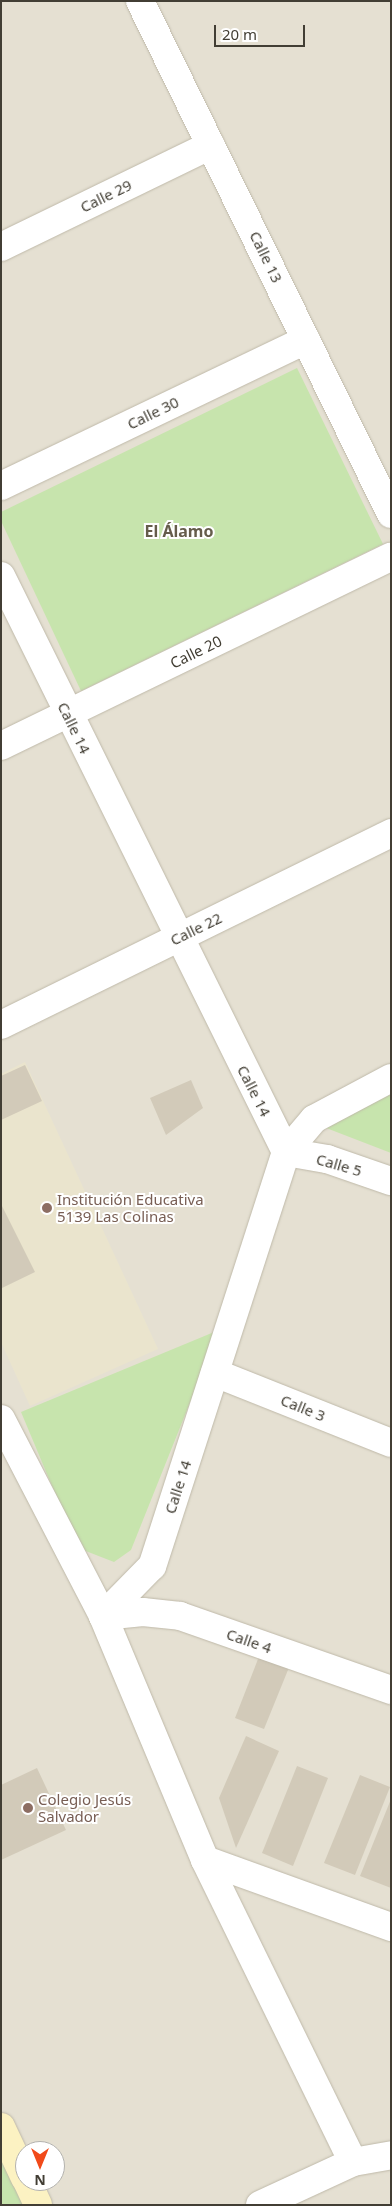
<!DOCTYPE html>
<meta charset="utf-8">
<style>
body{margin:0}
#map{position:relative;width:392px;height:2206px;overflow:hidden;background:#f1eee3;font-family:"Noto Sans",sans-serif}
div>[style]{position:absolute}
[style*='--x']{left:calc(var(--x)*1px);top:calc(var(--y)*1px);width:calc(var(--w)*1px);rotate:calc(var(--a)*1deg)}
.residential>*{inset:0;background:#e5e0d2}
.education>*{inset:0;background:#eae4cd}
.green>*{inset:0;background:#c7e4ad}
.building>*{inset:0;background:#d2cab9}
.roads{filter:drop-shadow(0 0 1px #bfb9a9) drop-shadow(0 0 1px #bfb9a9)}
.minor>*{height:28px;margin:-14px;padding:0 14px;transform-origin:14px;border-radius:14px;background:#fff}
.secondary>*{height:28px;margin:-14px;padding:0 14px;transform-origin:14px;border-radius:14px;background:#fcf2c2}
.dots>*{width:14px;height:14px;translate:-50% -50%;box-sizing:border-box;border:2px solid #fff;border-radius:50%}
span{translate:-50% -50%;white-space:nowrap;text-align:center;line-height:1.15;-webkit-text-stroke:4px #fff;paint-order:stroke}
.street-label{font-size:15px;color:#423e34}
.education-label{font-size:15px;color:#785e54}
.left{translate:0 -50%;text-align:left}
.neighbourhood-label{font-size:16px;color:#655c4b;font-weight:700}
.frame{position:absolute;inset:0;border:2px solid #423e34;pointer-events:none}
.north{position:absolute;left:15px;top:2141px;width:50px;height:50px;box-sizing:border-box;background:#fff;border:1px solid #b3b2ae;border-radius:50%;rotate:180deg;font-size:14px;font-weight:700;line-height:20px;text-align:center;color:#423e34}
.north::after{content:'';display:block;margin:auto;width:18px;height:22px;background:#f14a1a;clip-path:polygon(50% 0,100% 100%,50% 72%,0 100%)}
.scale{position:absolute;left:214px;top:25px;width:91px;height:22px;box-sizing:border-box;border:2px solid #423e34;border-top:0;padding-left:6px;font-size:15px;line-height:18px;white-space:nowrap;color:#423e34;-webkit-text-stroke:4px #fff;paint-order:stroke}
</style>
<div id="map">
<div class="residential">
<div style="clip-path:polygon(evenodd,1px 1px,391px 1px,391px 2205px,1px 2205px,1px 1px,25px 2151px,55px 2151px,55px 2181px,25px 2181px,25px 2151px)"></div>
</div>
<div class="education">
<div style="clip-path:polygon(25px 1062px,158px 1349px,30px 1406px,1px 1342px,1px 1074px)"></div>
</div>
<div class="green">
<div style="clip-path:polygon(297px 368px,383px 544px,81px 691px,1px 521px,1px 512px)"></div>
<div style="clip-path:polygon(391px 1090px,391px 1153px,321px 1126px)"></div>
<div style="clip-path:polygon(219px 1330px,131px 1550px,114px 1562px,78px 1548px,21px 1412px)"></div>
<div style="clip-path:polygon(1px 2157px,24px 2205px,1px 2205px)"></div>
</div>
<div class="building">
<div style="clip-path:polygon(25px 1065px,42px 1101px,1px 1120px,1px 1076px)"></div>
<div style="clip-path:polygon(191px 1080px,203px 1108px,166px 1135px,150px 1098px)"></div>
<div style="clip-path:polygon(1px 1204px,35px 1272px,2px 1288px,1px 1286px)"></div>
<div style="clip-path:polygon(260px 1654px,290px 1665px,264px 1729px,235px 1718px)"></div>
<div style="clip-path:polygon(246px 1736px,279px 1751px,236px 1848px,219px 1798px)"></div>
<div style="clip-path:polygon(297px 1766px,328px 1778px,293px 1866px,262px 1853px)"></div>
<div style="clip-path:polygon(37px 1768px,66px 1830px,1px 1860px,1px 1785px)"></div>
<div style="clip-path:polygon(360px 1775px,390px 1787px,355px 1875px,324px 1863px)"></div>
<div style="clip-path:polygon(391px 1799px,391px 1888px,360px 1876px)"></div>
</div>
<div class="roads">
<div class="minor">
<div style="--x:140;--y:1;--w:571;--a:63.93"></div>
<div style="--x:1;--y:247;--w:233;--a:-25.9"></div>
<div style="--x:1;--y:486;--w:338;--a:-25.6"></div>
<div style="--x:1;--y:576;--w:643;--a:63.67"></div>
<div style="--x:286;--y:1152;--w:435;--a:107.9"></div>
<div style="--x:152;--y:1566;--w:70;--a:134.4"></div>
<div style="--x:1;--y:746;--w:433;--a:-25.9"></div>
<div style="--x:1;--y:1025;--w:435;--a:-26.2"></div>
<div style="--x:286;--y:1152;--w:43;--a:-49.7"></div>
<div style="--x:314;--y:1119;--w:87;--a:-28"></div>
<div style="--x:286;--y:1152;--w:42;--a:9.7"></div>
<div style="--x:327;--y:1159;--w:68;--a:19"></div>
<div style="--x:215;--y:1373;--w:189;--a:21.7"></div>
<div style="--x:1;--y:1419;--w:222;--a:62.6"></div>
<div style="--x:103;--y:1616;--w:264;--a:67.3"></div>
<div style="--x:205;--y:1860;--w:336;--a:63.9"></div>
<div style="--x:103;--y:1616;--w:40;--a:-5.7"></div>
<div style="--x:143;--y:1612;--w:37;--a:6"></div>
<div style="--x:180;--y:1616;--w:224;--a:19.3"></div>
<div style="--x:205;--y:1860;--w:198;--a:19.8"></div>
<div style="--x:260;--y:2205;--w:102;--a:-24.8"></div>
<div style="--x:353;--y:2162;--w:39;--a:-10"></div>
</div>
<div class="secondary">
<div style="--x:1;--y:2127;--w:56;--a:64.8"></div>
<div style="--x:27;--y:2181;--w:26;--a:65"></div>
</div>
</div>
<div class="dots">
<div style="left:47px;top:1208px;background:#8d6e63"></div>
<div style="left:28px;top:1808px;background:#8d6e63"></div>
</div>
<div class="street-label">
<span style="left:106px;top:196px;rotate:-26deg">Calle 29</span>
<span style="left:266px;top:257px;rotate:64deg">Calle 13</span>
<span style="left:153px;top:413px;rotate:-26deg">Calle 30</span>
<span style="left:196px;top:652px;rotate:-26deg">Calle 20</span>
<span style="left:74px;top:728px;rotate:64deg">Calle 14</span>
<span style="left:196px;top:929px;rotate:-26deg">Calle 22</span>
<span style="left:254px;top:1091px;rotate:63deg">Calle 14</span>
<span style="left:339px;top:1165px;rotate:16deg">Calle 5</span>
<span style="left:303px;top:1408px;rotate:22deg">Calle 3</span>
<span style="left:178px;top:1487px;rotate:-72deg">Calle 14</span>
<span style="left:249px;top:1641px;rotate:19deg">Calle 4</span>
</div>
<div class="education-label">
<span class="left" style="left:57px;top:1208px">Institución Educativa<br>5139 Las Colinas</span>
<span class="left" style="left:38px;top:1808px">Colegio Jesús<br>Salvador</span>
</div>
<div class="neighbourhood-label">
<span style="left:179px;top:531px">El Álamo</span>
</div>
<div class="frame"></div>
<div class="north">N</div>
<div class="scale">20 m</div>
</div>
